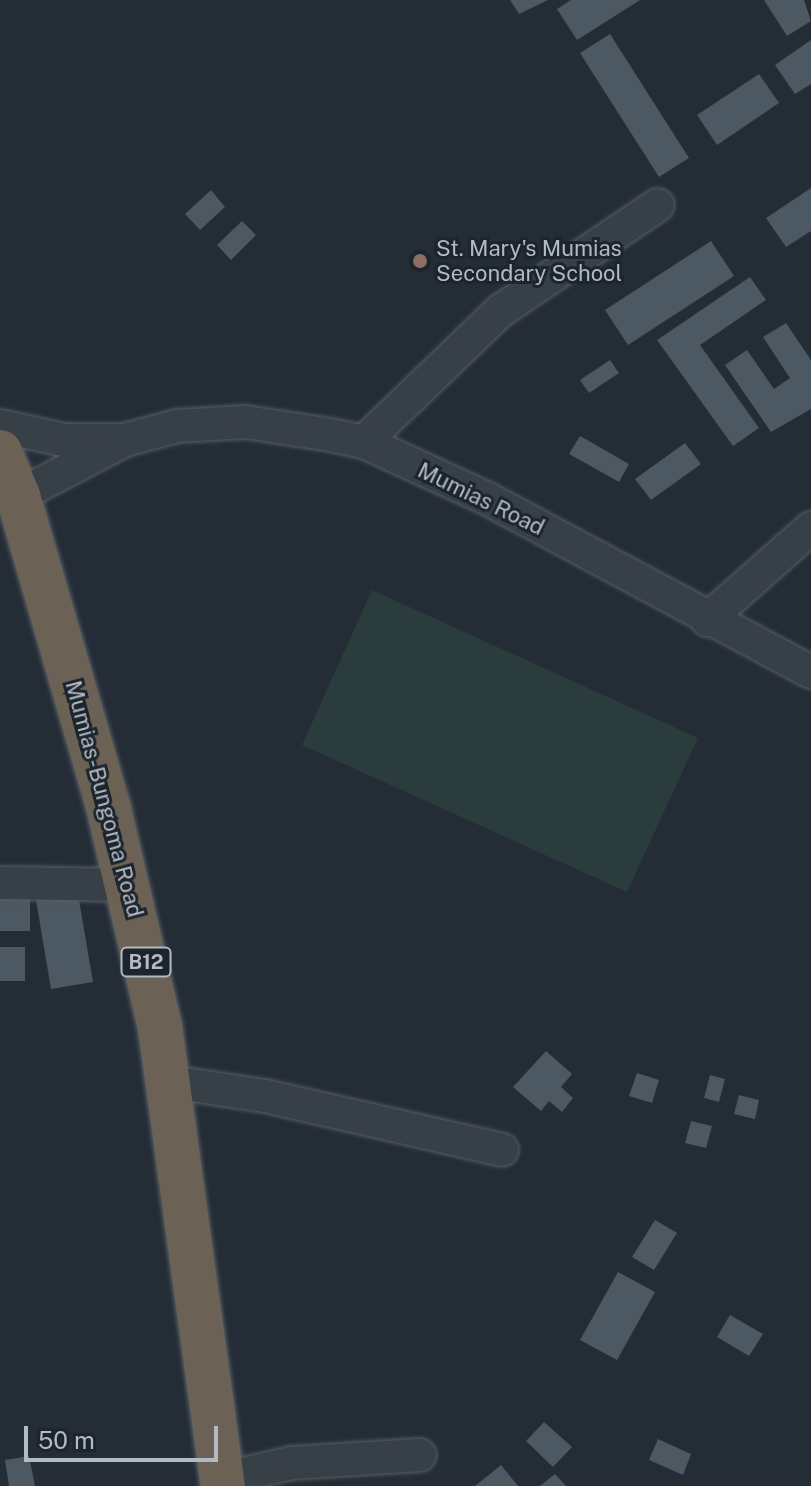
<!DOCTYPE html>
<style>
body{margin:0}
#map{position:relative;width:811px;height:1486px;overflow:hidden;background:#242d36;font-family:"Public Sans",sans-serif}
div>[style]{position:absolute}
[style*='--x']{left:calc(var(--x)*1px);top:calc(var(--y)*1px);width:calc(var(--w)*1px);rotate:calc(var(--a)*1deg)}
.green>*{inset:0;background:#2a3c3b}
.building>*{inset:0;background:#4c5862}
.roads{filter:drop-shadow(0 0 2px #555d65) drop-shadow(0 0 2px #555d65)}
.minor>*{height:32px;margin:-16px;padding:0 16px;transform-origin:16px;border-radius:16px;background:#373f47}
.highway>*{height:44px;margin:-22px;padding:0 22px;transform-origin:22px;border-radius:22px;background:#6c6155}
.dots>*{width:22px;height:22px;translate:-50% -50%;box-sizing:border-box;border:4px solid #1c242c;border-radius:50%}
span{translate:-50% -50%;white-space:nowrap;text-align:center;line-height:1.15;-webkit-text-stroke:6px #1c242c;paint-order:stroke}
.shield-label span{padding:2px 6px;background:#1c242c;border:2px solid;border-radius:6px;-webkit-text-stroke-width:0}
.shield-label{font-size:20px;color:#b2bac3;font-weight:700}
.poi-label{font-size:22px;color:#b2bac3}
.left{translate:0 -50%;text-align:left}
.street-label{font-size:22px;color:#b2bac3}
.scale{position:absolute;left:24px;top:1426px;width:194px;height:36px;box-sizing:border-box;border:4px solid #b2bac3;border-top:0;padding-left:10px;font-size:24px;line-height:28px;white-space:nowrap;color:#b2bac3;-webkit-text-stroke:6px #1c242c;paint-order:stroke}
</style>
<div id="map">
<div class="green">
<div style="clip-path:polygon(372px 590px,698px 738px,627px 892px,302px 745px)"></div>
</div>
<div class="building">
<div style="clip-path:polygon(510px 0,548px 0,519px 14px)"></div>
<div style="clip-path:polygon(571px 0,640px 0,577px 40px,557px 9px)"></div>
<div style="clip-path:polygon(764px 0,804px 0,811px 21px,787px 36px)"></div>
<div style="clip-path:polygon(610px 34px,689px 158px,659px 177px,580px 53px)"></div>
<div style="clip-path:polygon(811px 40px,811px 84px,795px 94px,775px 65px)"></div>
<div style="clip-path:polygon(759px 74px,779px 103px,717px 145px,697px 115px)"></div>
<div style="clip-path:polygon(811px 188px,811px 231px,786px 247px,766px 218px)"></div>
<div style="clip-path:polygon(211px 190px,225px 207px,200px 230px,185px 214px)"></div>
<div style="clip-path:polygon(242px 221px,256px 235px,231px 260px,217px 245px)"></div>
<div style="clip-path:polygon(711px 241px,734px 276px,628px 345px,605px 310px)"></div>
<div style="clip-path:polygon(750px 277px,766px 300px,700px 345px,759px 428px,733px 446px,657px 340px)"></div>
<div style="clip-path:polygon(786px 323px,811px 360px,811px 409px,771px 432px,725px 365px,747px 350px,774px 389px,790px 378px,763px 337px)"></div>
<div style="clip-path:polygon(610px 360px,619px 373px,589px 393px,580px 380px)"></div>
<div style="clip-path:polygon(580px 436px,629px 464px,619px 482px,569px 454px)"></div>
<div style="clip-path:polygon(685px 443px,701px 464px,651px 500px,635px 479px)"></div>
<div style="clip-path:polygon(78px 894px,93px 982px,51px 989px,36px 900px)"></div>
<div style="clip-path:polygon(0 897px,30px 897px,30px 931px,0 931px)"></div>
<div style="clip-path:polygon(0 947px,25px 947px,25px 981px,0 981px)"></div>
<div style="clip-path:polygon(546px 1051px,572px 1074px,561px 1087px,573px 1098px,562px 1112px,549px 1101px,541px 1111px,513px 1087px)"></div>
<div style="clip-path:polygon(637px 1073px,659px 1080px,652px 1103px,629px 1096px)"></div>
<div style="clip-path:polygon(710px 1075px,725px 1079px,719px 1102px,704px 1098px)"></div>
<div style="clip-path:polygon(739px 1095px,759px 1100px,755px 1119px,734px 1114px)"></div>
<div style="clip-path:polygon(691px 1121px,712px 1126px,706px 1148px,685px 1143px)"></div>
<div style="clip-path:polygon(655px 1220px,677px 1233px,654px 1270px,632px 1257px)"></div>
<div style="clip-path:polygon(618px 1272px,655px 1292px,617px 1360px,580px 1340px)"></div>
<div style="clip-path:polygon(730px 1315px,763px 1334px,749px 1356px,717px 1337px)"></div>
<div style="clip-path:polygon(544px 1422px,572px 1447px,553px 1467px,526px 1441px)"></div>
<div style="clip-path:polygon(658px 1439px,691px 1454px,683px 1475px,649px 1460px)"></div>
<div style="clip-path:polygon(29px 1456px,35px 1486px,9px 1486px,5px 1460px)"></div>
<div style="clip-path:polygon(501px 1465px,518px 1486px,475px 1486px)"></div>
<div style="clip-path:polygon(555px 1474px,566px 1486px,540px 1486px)"></div>
</div>
<div class="roads">
<div class="minor">
<div style="--x:0;--y:426;--w:66;--a:12.3"></div>
<div style="--x:64;--y:440;--w:57;--a:0"></div>
<div style="--x:364;--y:442;--w:189;--a:-43.9"></div>
<div style="--x:500;--y:311;--w:190;--a:-33.9"></div>
<div style="--x:18;--y:496;--w:121;--a:-27.6"></div>
<div style="--x:125;--y:440;--w:54;--a:-15.1"></div>
<div style="--x:177;--y:426;--w:68;--a:-3.4"></div>
<div style="--x:245;--y:422;--w:87;--a:8.6"></div>
<div style="--x:331;--y:435;--w:34;--a:12"></div>
<div style="--x:364;--y:442;--w:136;--a:24.7"></div>
<div style="--x:488;--y:499;--w:366;--a:28.2"></div>
<div style="--x:707;--y:620;--w:139;--a:-41.5"></div>
<div style="--x:0;--y:883;--w:129;--a:0.9"></div>
<div style="--x:171;--y:1082;--w:95;--a:8.5"></div>
<div style="--x:265;--y:1096;--w:243;--a:12.8"></div>
<div style="--x:222;--y:1479;--w:72;--a:-12.9"></div>
<div style="--x:292;--y:1463;--w:128;--a:-3.6"></div>
</div>
<div class="highway">
<div style="--x:0;--y:452;--w:48;--a:67.8"></div>
<div style="--x:18;--y:496;--w:327;--a:73.8"></div>
<div style="--x:109;--y:810;--w:223;--a:76.8"></div>
<div style="--x:160;--y:1027;--w:463;--a:82.2"></div>
</div>
</div>
<div class="dots">
<div style="left:420px;top:261px;background:#8d6e63"></div>
</div>
<div class="shield-label">
<span style="left:146px;top:962px">B12</span>
</div>
<div class="poi-label">
<span class="left" style="left:436px;top:261px">St. Mary's Mumias<br>Secondary School</span>
</div>
<div class="street-label">
<span style="left:481px;top:499px;rotate:26deg">Mumias Road</span>
<span style="left:104px;top:799px;rotate:75deg">Mumias-Bungoma Road</span>
</div>
<div class="scale">50 m</div>
</div>
